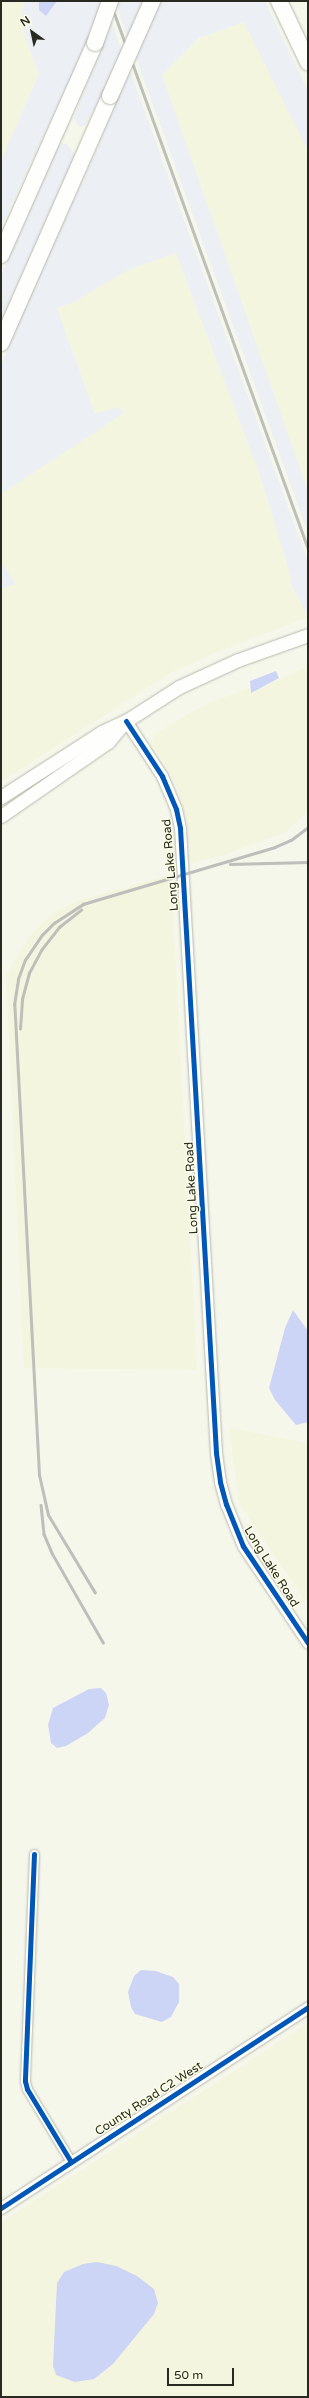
<!DOCTYPE html>
<style>
body{margin:0}
#map{position:relative;width:309px;height:2398px;overflow:hidden;background:#f6f7eb;font-family:"Varela Round",sans-serif}
div>[style]{position:absolute}
[style*='--x']{left:calc(var(--x)*1px);top:calc(var(--y)*1px);width:calc(var(--w)*1px);rotate:calc(var(--a)*1deg)}
.built>*{inset:0;background:#f3f5de}
.green>*{inset:0;background:#eceff3}
.water>*{inset:0;background:#cdd5f6}
.roads{filter:drop-shadow(0 0 1px #b7b8ae) drop-shadow(0 0 1px #b7b8ae)}
.minor>*{height:9px;margin:-4.5px;padding:0 4.5px;transform-origin:4.5px;border-radius:4.5px;background:#fefefc}
.tertiary>*{height:11px;margin:-5.5px;padding:0 5.5px;transform-origin:5.5px;border-radius:5.5px;background:#fefefc}
.secondary>*{height:13px;margin:-6.5px;padding:0 6.5px;transform-origin:6.5px;border-radius:6.5px;background:#fefefc}
.motorway>*{height:16px;margin:-8px;padding:0 8px;transform-origin:8px;border-radius:8px;background:#fefefc}
.rail>*{height:2.5px;margin:-1.25px;padding:0 1.25px;transform-origin:1.25px;border-radius:1.25px;background:#bebebb}
.bridges{filter:drop-shadow(0 0 1px #b7b8ae) drop-shadow(0 0 1px #b7b8ae)}
.motorway-bridge>*{height:16px;margin:-8px;padding:0 8px;transform-origin:8px;border-radius:8px;background:#fefefc}
.cycleway>*{height:5px;margin:-2.5px;padding:0 2.5px;transform-origin:2.5px;border-radius:2.5px;background:#0057b8}
span{translate:-50% -50%;white-space:nowrap;text-align:center;line-height:1.15;-webkit-text-stroke:3px #fbfde5;paint-order:stroke}
.street-label{font-size:12px;color:#282920}
.frame{position:absolute;inset:0;border:2px solid #282920;pointer-events:none}
.north{position:absolute;left:12px;top:12px;width:40px;height:40px;-webkit-text-stroke:3px #fbfde5;paint-order:stroke;rotate:327deg;font-size:11px;font-weight:700;line-height:16px;text-align:center;color:#282920}
.north::after{content:'';display:block;margin:auto;width:14px;height:18px;background:#282920;clip-path:polygon(50% 0,100% 100%,50% 72%,0 100%)}
.scale{position:absolute;left:167px;top:2368px;width:67px;height:18px;box-sizing:border-box;border:2px solid #282920;border-top:0;padding-left:5px;font-size:12px;line-height:14px;white-space:nowrap;color:#282920;-webkit-text-stroke:3px #fbfde5;paint-order:stroke}
</style>
<div id="map">
<div class="built">
<div style="clip-path:polygon(1px 1px,25px 1px,21px 14px,25px 37px,39px 74px,1px 161px)"></div>
<div style="clip-path:polygon(245px 22px,308px 151px,308px 491px,162px 75px,200px 38px)"></div>
<div style="clip-path:polygon(176px 253px,260px 475px,292px 580px,289px 582px,308px 617px,214px 653px,170px 673px,1px 782px,1px 589px,16px 584px,1px 562px,1px 494px,123px 413px,119px 407px,96px 415px,57px 308px,74px 302px,128px 270px)"></div>
<div style="clip-path:polygon(308px 666px,308px 811px,286px 832px,221px 856px,191px 863px,189px 832px,179px 793px,171px 774px,150px 741px,163px 729px,202px 706px,249px 688px,251px 693px)"></div>
<div style="clip-path:polygon(171px 875px,197px 1370px,24px 1368px,6px 975px,29px 937px,50px 916px,77px 901px)"></div>
<div style="clip-path:polygon(229px 1428px,308px 1443px,308px 1604px,239px 1503px)"></div>
<div style="clip-path:polygon(308px 2023px,308px 2397px,1px 2397px,1px 2222px)"></div>
</div>
<div class="green">
<div style="clip-path:polygon(25px 1px,39px 1px,39px 10px,54px 5px,57px 1px,102px 1px,93px 30px,1px 227px,1px 161px,39px 74px,25px 37px,21px 14px)"></div>
<div style="clip-path:polygon(118px 1px,143px 1px,127px 37px,117px 6px)"></div>
<div style="clip-path:polygon(161px 1px,265px 1px,308px 91px,308px 151px,244px 22px,199px 38px,162px 75px,308px 491px,308px 533px,135px 55px)"></div>
<div style="clip-path:polygon(112px 22px,121px 50px,99px 101px,85px 125px,80px 127px,74px 119px,79px 104px)"></div>
<div style="clip-path:polygon(129px 68px,308px 562px,308px 616px,289px 581px,292px 580px,260px 475px,176px 253px,128px 270px,74px 302px,57px 308px,95px 414px,119px 407px,124px 413px,1px 494px,1px 366px,15px 328px,93px 158px)"></div>
<div style="clip-path:polygon(66px 143px,75px 155px,1px 320px,1px 275px,57px 150px,61px 144px)"></div>
<div style="clip-path:polygon(1px 562px,16px 584px,1px 589px)"></div>
</div>
<div class="water">
<div style="clip-path:polygon(39px 1px,57px 1px,46px 16px,39px 10px)"></div>
<div style="clip-path:polygon(276px 671px,279px 678px,251px 693px,250px 681px)"></div>
<div style="clip-path:polygon(293px 1310px,308px 1331px,308px 1422px,296px 1425px,275px 1400px,269px 1388px,285px 1328px)"></div>
<div style="clip-path:polygon(101px 1688px,106px 1693px,109px 1705px,105px 1718px,88px 1733px,66px 1746px,57px 1748px,51px 1743px,48px 1725px,53px 1708px,89px 1689px)"></div>
<div style="clip-path:polygon(141px 1970px,156px 1971px,173px 1977px,179px 1984px,179px 2002px,171px 2017px,162px 2022px,135px 2014px,131px 2007px,128px 1992px,134px 1976px)"></div>
<div style="clip-path:polygon(97px 2262px,116px 2266px,137px 2276px,154px 2289px,158px 2303px,154px 2314px,113px 2364px,94px 2379px,75px 2382px,56px 2375px,53px 2366px,57px 2283px,64px 2272px,83px 2264px)"></div>
</div>
<div class="roads">
<div class="minor">
<div style="--x:34;--y:1854;--w:227;--a:92.3"></div>
<div style="--x:25;--y:2081;--w:8;--a:76"></div>
<div style="--x:27;--y:2089;--w:85;--a:58.9"></div>
</div>
<div class="tertiary">
<div style="--x:126;--y:721;--w:66;--a:56.8"></div>
<div style="--x:162;--y:776;--w:36;--a:67"></div>
<div style="--x:176;--y:809;--w:19;--a:78"></div>
<div style="--x:180;--y:828;--w:626;--a:86.7"></div>
<div style="--x:216;--y:1453;--w:29;--a:82"></div>
<div style="--x:220;--y:1482;--w:23;--a:75"></div>
<div style="--x:226;--y:1504;--w:45;--a:68"></div>
<div style="--x:243;--y:1546;--w:117;--a:56.2"></div>
<div style="--x:1;--y:2208;--w:367;--a:-33.2"></div>
</div>
<div class="secondary">
<div style="--x:1;--y:797;--w:120;--a:-32.8"></div>
<div style="--x:102;--y:732;--w:26;--a:-25"></div>
<div style="--x:126;--y:721;--w:63;--a:-32.7"></div>
<div style="--x:179;--y:687;--w:65;--a:-24.6"></div>
<div style="--x:238;--y:660;--w:74;--a:-19.7"></div>
<div style="--x:1;--y:816;--w:130;--a:-34.7"></div>
<div style="--x:108;--y:742;--w:23;--a:-50"></div>
</div>
<div class="motorway">
<div style="--x:279;--y:1;--w:68;--a:64.6"></div>
<div style="--x:1;--y:255;--w:232;--a:-66.1"></div>
<div style="--x:1;--y:343;--w:270;--a:-66.2"></div>
</div>
</div>
<div class="rail">
<div style="--x:110;--y:1;--w:582;--a:70.1"></div>
<div style="--x:230;--y:864;--w:78;--a:-1.5"></div>
<div style="--x:20;--y:1029;--w:30;--a:-86"></div>
<div style="--x:22;--y:999;--w:27;--a:-75"></div>
<div style="--x:29;--y:973;--w:27;--a:-62"></div>
<div style="--x:42;--y:949;--w:28;--a:-52"></div>
<div style="--x:59;--y:927;--w:28;--a:-38"></div>
<div style="--x:41;--y:1505;--w:29;--a:84"></div>
<div style="--x:44;--y:1534;--w:21;--a:67"></div>
<div style="--x:52;--y:1553;--w:103;--a:60.2"></div>
<div style="--x:95;--y:1593;--w:91;--a:-121.1"></div>
<div style="--x:48;--y:1515;--w:41;--a:-102.7"></div>
<div style="--x:39;--y:1475;--w:471;--a:-93"></div>
<div style="--x:14;--y:1005;--w:26;--a:-81"></div>
<div style="--x:18;--y:979;--w:20;--a:-70"></div>
<div style="--x:25;--y:960;--w:30;--a:-56"></div>
<div style="--x:42;--y:935;--w:17;--a:-45"></div>
<div style="--x:54;--y:923;--w:35;--a:-33"></div>
<div style="--x:83;--y:904;--w:200;--a:-16.5"></div>
<div style="--x:275;--y:847;--w:17;--a:-24"></div>
<div style="--x:291;--y:840;--w:21;--a:-37"></div>
</div>
<div class="bridges">
<div class="motorway-bridge">
<div style="--x:95;--y:43;--w:45;--a:-70.3"></div>
<div style="--x:110;--y:96;--w:104;--a:-66.1"></div>
</div>
</div>
<div class="cycleway">
<div style="--x:126;--y:721;--w:66;--a:56.8"></div>
<div style="--x:162;--y:776;--w:36;--a:67"></div>
<div style="--x:176;--y:809;--w:19;--a:78"></div>
<div style="--x:180;--y:828;--w:626;--a:86.7"></div>
<div style="--x:216;--y:1453;--w:29;--a:82"></div>
<div style="--x:220;--y:1482;--w:23;--a:75"></div>
<div style="--x:226;--y:1504;--w:45;--a:68"></div>
<div style="--x:243;--y:1546;--w:117;--a:56.2"></div>
<div style="--x:34;--y:1854;--w:227;--a:92.3"></div>
<div style="--x:25;--y:2081;--w:8;--a:76"></div>
<div style="--x:27;--y:2089;--w:85;--a:58.9"></div>
<div style="--x:1;--y:2208;--w:367;--a:-33.2"></div>
</div>
<div class="street-label">
<span style="left:171px;top:865px;rotate:-95deg">Long Lake Road</span>
<span style="left:192px;top:1188px;rotate:-93deg">Long Lake Road</span>
<span style="left:271px;top:1567px;rotate:58deg">Long Lake Road</span>
<span style="left:149px;top:2099px;rotate:-33deg">County Road C2 West</span>
</div>
<div class="frame"></div>
<div class="north">N</div>
<div class="scale">50 m</div>
</div>
